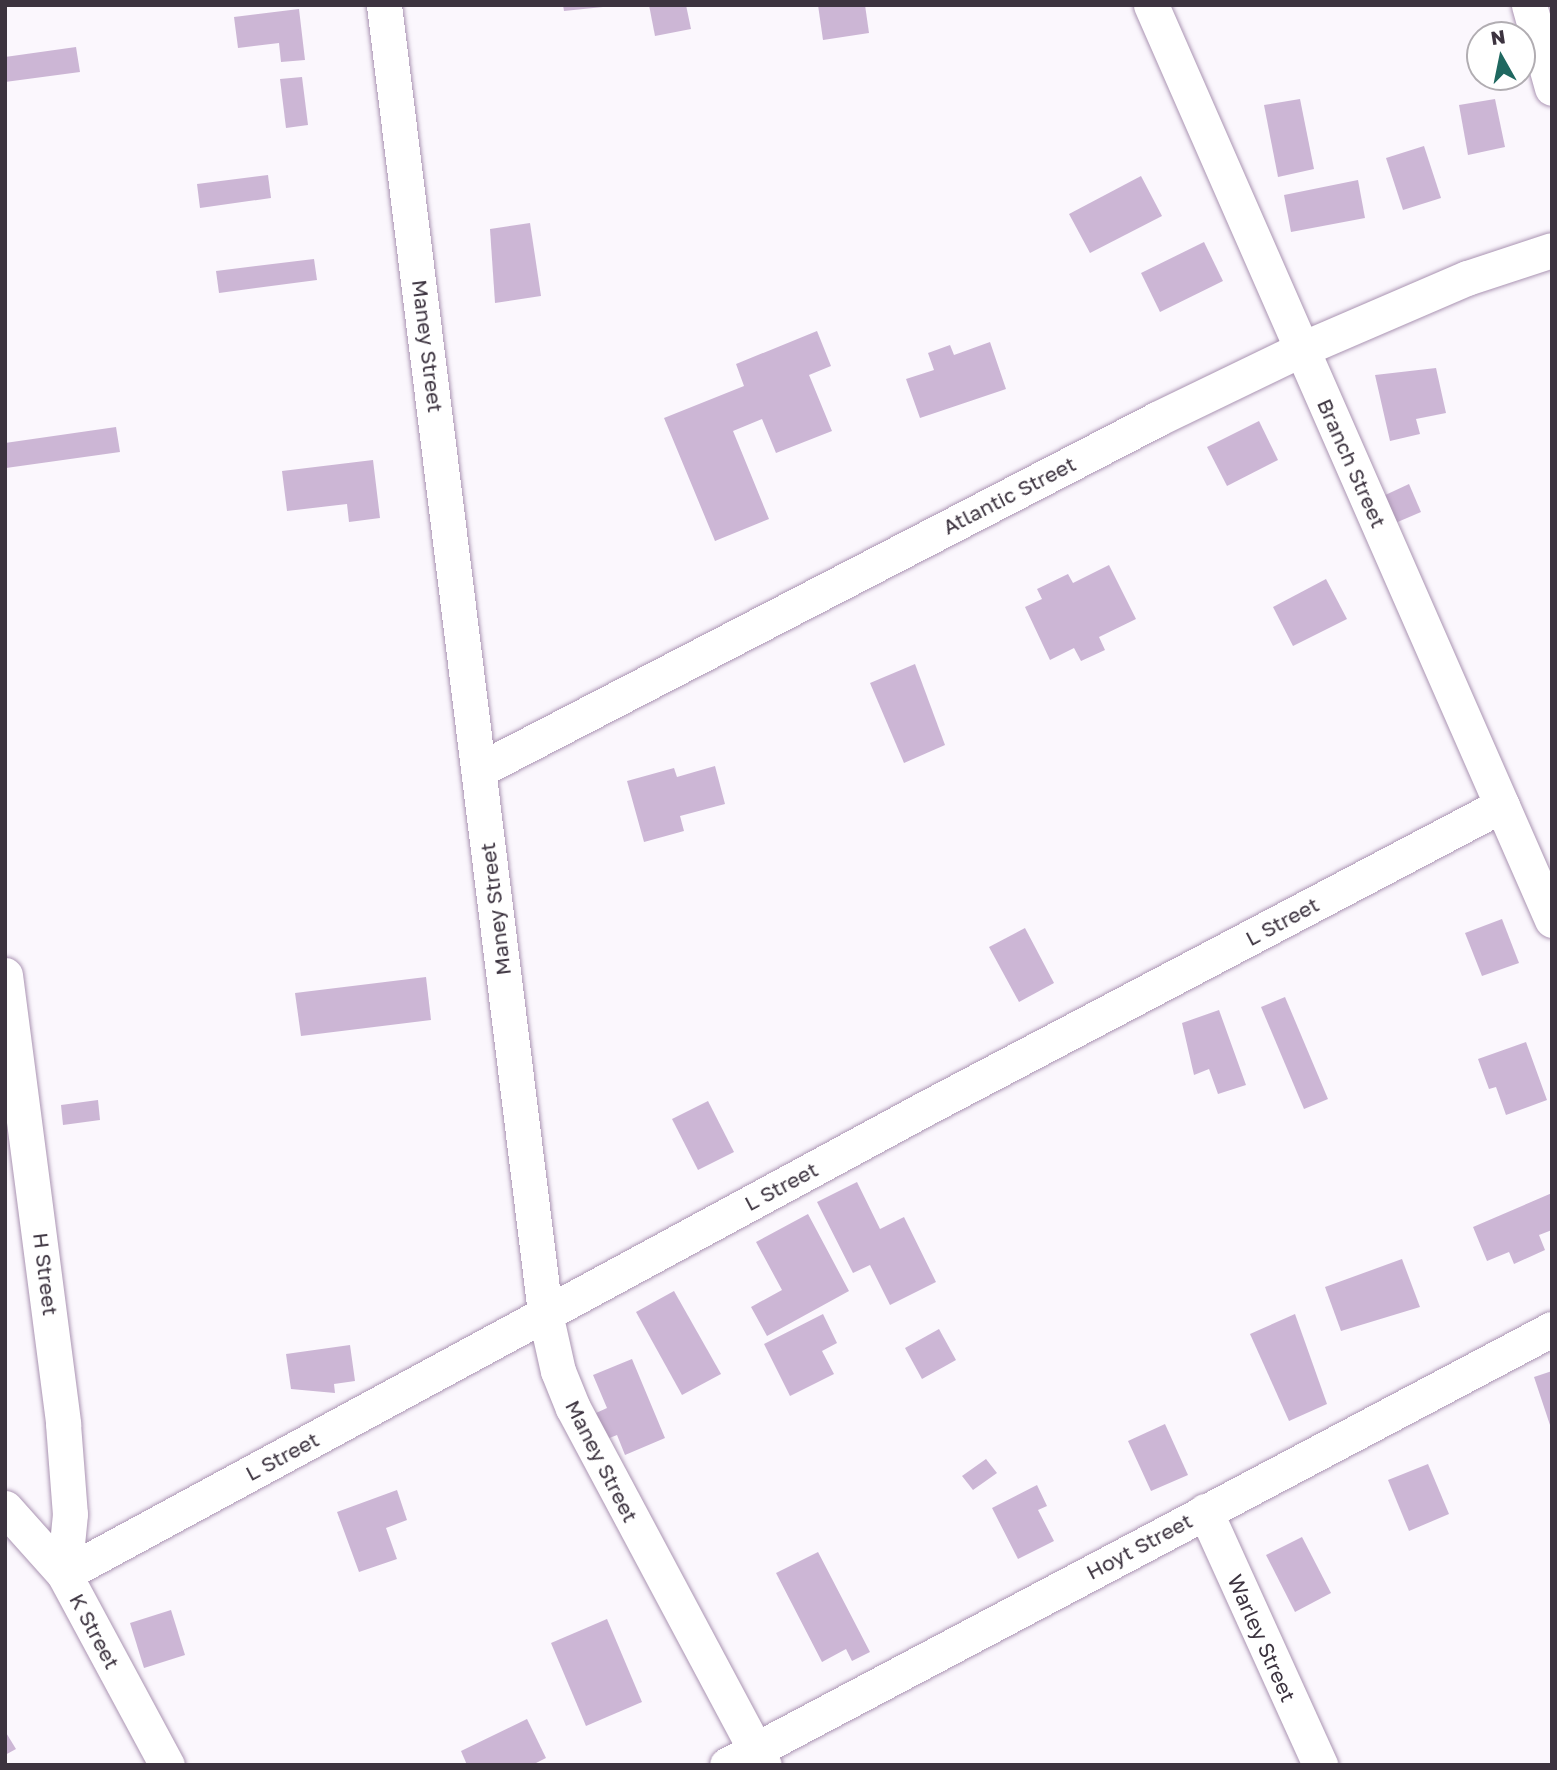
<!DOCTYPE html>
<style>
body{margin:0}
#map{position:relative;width:1557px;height:1770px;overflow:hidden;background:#fbf7fd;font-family:"Golos Text",sans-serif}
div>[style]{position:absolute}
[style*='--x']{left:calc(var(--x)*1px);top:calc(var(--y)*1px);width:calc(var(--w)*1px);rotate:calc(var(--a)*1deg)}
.building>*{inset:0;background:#ccb6d5}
.roads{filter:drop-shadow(0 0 2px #aa94b2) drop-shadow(0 0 2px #aa94b2)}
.minor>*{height:35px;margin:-17.5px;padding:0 17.5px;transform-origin:17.5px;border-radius:17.5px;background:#fff}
span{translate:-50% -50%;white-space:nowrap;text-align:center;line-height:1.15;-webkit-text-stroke:5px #fff;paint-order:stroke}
.street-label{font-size:21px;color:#3c333f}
.frame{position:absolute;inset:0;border:7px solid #3c333f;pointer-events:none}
.north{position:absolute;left:1466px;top:21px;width:70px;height:70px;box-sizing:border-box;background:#fff;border:2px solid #b1adb2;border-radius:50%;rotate:351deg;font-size:19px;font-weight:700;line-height:28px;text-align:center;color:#3c333f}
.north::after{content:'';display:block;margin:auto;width:24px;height:32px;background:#1f6860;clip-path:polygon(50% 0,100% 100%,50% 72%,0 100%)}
</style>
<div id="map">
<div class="building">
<div style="clip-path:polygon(563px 5px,603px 5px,603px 7px,564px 11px)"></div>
<div style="clip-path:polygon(649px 5px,686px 5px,691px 29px,655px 36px)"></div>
<div style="clip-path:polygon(818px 5px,865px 5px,869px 33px,823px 40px)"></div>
<div style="clip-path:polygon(299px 9px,305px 60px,281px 62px,279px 43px,238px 48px,234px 17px)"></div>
<div style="clip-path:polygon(76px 47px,80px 72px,5px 82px,5px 57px)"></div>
<div style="clip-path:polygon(302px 77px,308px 125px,286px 128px,280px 79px)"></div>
<div style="clip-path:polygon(1300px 99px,1314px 169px,1278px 177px,1264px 105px)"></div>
<div style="clip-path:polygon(1495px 99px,1505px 147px,1468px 155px,1459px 105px)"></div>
<div style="clip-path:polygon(1424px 146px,1441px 198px,1403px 210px,1386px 158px)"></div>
<div style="clip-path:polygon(268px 175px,271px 198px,200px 208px,197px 184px)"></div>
<div style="clip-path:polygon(1141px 176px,1162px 216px,1090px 253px,1069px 214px)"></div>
<div style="clip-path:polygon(1358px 180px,1365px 218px,1291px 232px,1284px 195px)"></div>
<div style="clip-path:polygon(530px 223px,541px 296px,495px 303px,490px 229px)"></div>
<div style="clip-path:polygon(1204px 242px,1223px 281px,1160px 312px,1141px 273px)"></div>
<div style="clip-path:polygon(314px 259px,317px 280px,219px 293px,216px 271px)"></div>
<div style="clip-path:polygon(817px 331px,831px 366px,809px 375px,832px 431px,776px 453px,762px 419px,733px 431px,769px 519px,715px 541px,664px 418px,744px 386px,736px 364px)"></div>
<div style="clip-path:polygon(990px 342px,1006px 389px,920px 418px,906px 379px,934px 370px,928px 353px,950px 345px,954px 355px)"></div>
<div style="clip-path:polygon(1436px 368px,1446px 413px,1416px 419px,1420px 434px,1390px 441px,1375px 375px)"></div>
<div style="clip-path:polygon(1259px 421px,1278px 460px,1227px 486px,1207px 447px)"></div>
<div style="clip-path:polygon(116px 427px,120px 452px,6px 468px,5px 443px)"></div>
<div style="clip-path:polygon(373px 460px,380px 518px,349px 522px,347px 504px,287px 511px,282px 471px)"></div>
<div style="clip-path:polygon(1409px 484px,1421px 512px,1393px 524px,1381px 497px)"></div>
<div style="clip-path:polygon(1109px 565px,1136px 619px,1099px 637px,1105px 650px,1081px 661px,1074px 648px,1050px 660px,1025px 607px,1042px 599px,1037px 589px,1068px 574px,1073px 583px)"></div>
<div style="clip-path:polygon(1326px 579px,1347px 619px,1293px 646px,1273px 607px)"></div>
<div style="clip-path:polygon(915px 664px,945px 745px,904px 763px,870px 683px)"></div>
<div style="clip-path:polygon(715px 766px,725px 804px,680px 816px,684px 831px,644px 842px,627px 781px,674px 768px,677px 777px)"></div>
<div style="clip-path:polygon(1502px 919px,1519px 963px,1482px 976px,1465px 933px)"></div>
<div style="clip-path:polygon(1025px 928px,1054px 983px,1019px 1002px,989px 947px)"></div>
<div style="clip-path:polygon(426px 977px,431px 1020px,301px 1036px,295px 993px)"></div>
<div style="clip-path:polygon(1285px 997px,1328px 1099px,1304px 1109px,1261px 1007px)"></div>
<div style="clip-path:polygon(1219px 1010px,1246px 1085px,1218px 1094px,1209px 1069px,1194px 1075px,1182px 1023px)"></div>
<div style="clip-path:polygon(1526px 1042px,1547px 1100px,1506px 1115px,1496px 1087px,1489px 1089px,1478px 1059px)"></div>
<div style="clip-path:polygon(98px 1100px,100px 1120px,63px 1125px,61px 1105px)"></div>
<div style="clip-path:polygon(708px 1101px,734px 1152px,698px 1170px,672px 1119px)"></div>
<div style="clip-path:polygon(857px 1182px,880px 1229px,904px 1217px,936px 1282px,890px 1305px,870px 1265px,853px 1273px,817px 1202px)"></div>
<div style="clip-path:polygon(1552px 1193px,1552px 1230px,1539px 1235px,1545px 1250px,1514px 1264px,1509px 1252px,1487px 1261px,1473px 1227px)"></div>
<div style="clip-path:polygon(808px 1214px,849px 1291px,767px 1336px,751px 1307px,782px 1290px,756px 1242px)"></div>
<div style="clip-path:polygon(1402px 1259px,1420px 1307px,1341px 1331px,1325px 1287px)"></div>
<div style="clip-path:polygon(674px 1291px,721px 1374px,682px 1395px,636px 1312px)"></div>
<div style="clip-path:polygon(823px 1314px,837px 1343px,822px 1351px,834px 1374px,790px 1396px,764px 1344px)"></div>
<div style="clip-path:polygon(1295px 1314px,1327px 1404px,1289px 1421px,1250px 1334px)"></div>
<div style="clip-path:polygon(939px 1329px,956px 1360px,922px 1379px,905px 1348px)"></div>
<div style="clip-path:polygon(350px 1345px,355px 1381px,334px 1384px,335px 1393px,291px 1389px,286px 1354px)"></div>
<div style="clip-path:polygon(632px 1359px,665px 1438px,625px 1455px,617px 1435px,607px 1439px,596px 1413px,607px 1408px,593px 1375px)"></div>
<div style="clip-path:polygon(1552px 1371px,1552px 1428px,1551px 1428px,1534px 1377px)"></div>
<div style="clip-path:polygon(1165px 1424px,1188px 1475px,1151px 1491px,1128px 1441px)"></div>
<div style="clip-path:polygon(986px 1459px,997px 1473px,973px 1490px,962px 1476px)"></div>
<div style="clip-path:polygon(1428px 1464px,1449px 1514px,1409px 1531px,1388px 1480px)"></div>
<div style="clip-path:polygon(1037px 1485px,1047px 1506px,1038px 1510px,1054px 1541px,1018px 1559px,992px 1508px)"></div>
<div style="clip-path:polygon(397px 1490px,407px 1520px,386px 1528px,397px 1559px,359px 1572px,337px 1512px)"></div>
<div style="clip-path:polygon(1302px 1537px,1331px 1593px,1295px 1612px,1266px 1555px)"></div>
<div style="clip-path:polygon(818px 1552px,870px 1652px,852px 1661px,846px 1649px,822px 1662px,776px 1573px)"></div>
<div style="clip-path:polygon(171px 1610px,185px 1655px,144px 1668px,130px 1623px)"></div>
<div style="clip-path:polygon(607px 1619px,642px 1702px,586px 1726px,551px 1643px)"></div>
<div style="clip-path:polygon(527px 1719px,546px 1758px,532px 1765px,467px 1765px,461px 1751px)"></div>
<div style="clip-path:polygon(5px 1731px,16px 1749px,5px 1755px)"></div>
</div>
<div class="roads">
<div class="minor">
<div style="--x:384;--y:5;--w:1318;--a:82.98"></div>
<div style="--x:545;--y:1313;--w:59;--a:77.4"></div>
<div style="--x:558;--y:1371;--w:40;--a:68"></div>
<div style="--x:573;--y:1408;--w:405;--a:61.9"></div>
<div style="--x:1151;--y:5;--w:999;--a:66.33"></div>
<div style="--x:1529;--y:5;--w:86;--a:74.5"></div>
<div style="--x:479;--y:770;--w:763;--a:-27.37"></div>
<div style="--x:1157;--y:419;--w:161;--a:-25.8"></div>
<div style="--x:1302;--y:349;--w:180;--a:-23.3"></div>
<div style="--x:1467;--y:278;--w:89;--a:-18.2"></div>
<div style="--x:5;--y:975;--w:453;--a:82.6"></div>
<div style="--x:63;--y:1424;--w:90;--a:85.6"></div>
<div style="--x:70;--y:1514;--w:60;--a:95.7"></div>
<div style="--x:5;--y:1508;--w:89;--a:48.2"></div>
<div style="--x:64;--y:1574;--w:217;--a:61.7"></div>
<div style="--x:1205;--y:1511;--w:279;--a:65.6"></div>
<div style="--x:64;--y:1574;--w:975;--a:-28.4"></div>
<div style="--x:922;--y:1110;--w:655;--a:-27.74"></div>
<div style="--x:727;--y:1765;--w:933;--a:-27.86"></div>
</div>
</div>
<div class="street-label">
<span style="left:428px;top:346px;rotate:83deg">Maney Street</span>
<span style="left:1352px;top:463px;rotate:66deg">Branch Street</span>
<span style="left:1009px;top:495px;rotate:-27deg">Atlantic Street</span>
<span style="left:495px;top:909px;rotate:-97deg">Maney Street</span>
<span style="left:1282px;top:921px;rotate:-28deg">L Street</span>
<span style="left:781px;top:1186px;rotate:-28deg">L Street</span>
<span style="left:46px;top:1274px;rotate:83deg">H Street</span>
<span style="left:282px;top:1456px;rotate:-28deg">L Street</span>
<span style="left:602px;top:1461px;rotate:63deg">Maney Street</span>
<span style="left:1139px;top:1546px;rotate:-28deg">Hoyt Street</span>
<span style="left:95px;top:1631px;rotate:62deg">K Street</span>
<span style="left:1262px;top:1638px;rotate:66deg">Warley Street</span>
</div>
<div class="frame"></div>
<div class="north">N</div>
</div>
